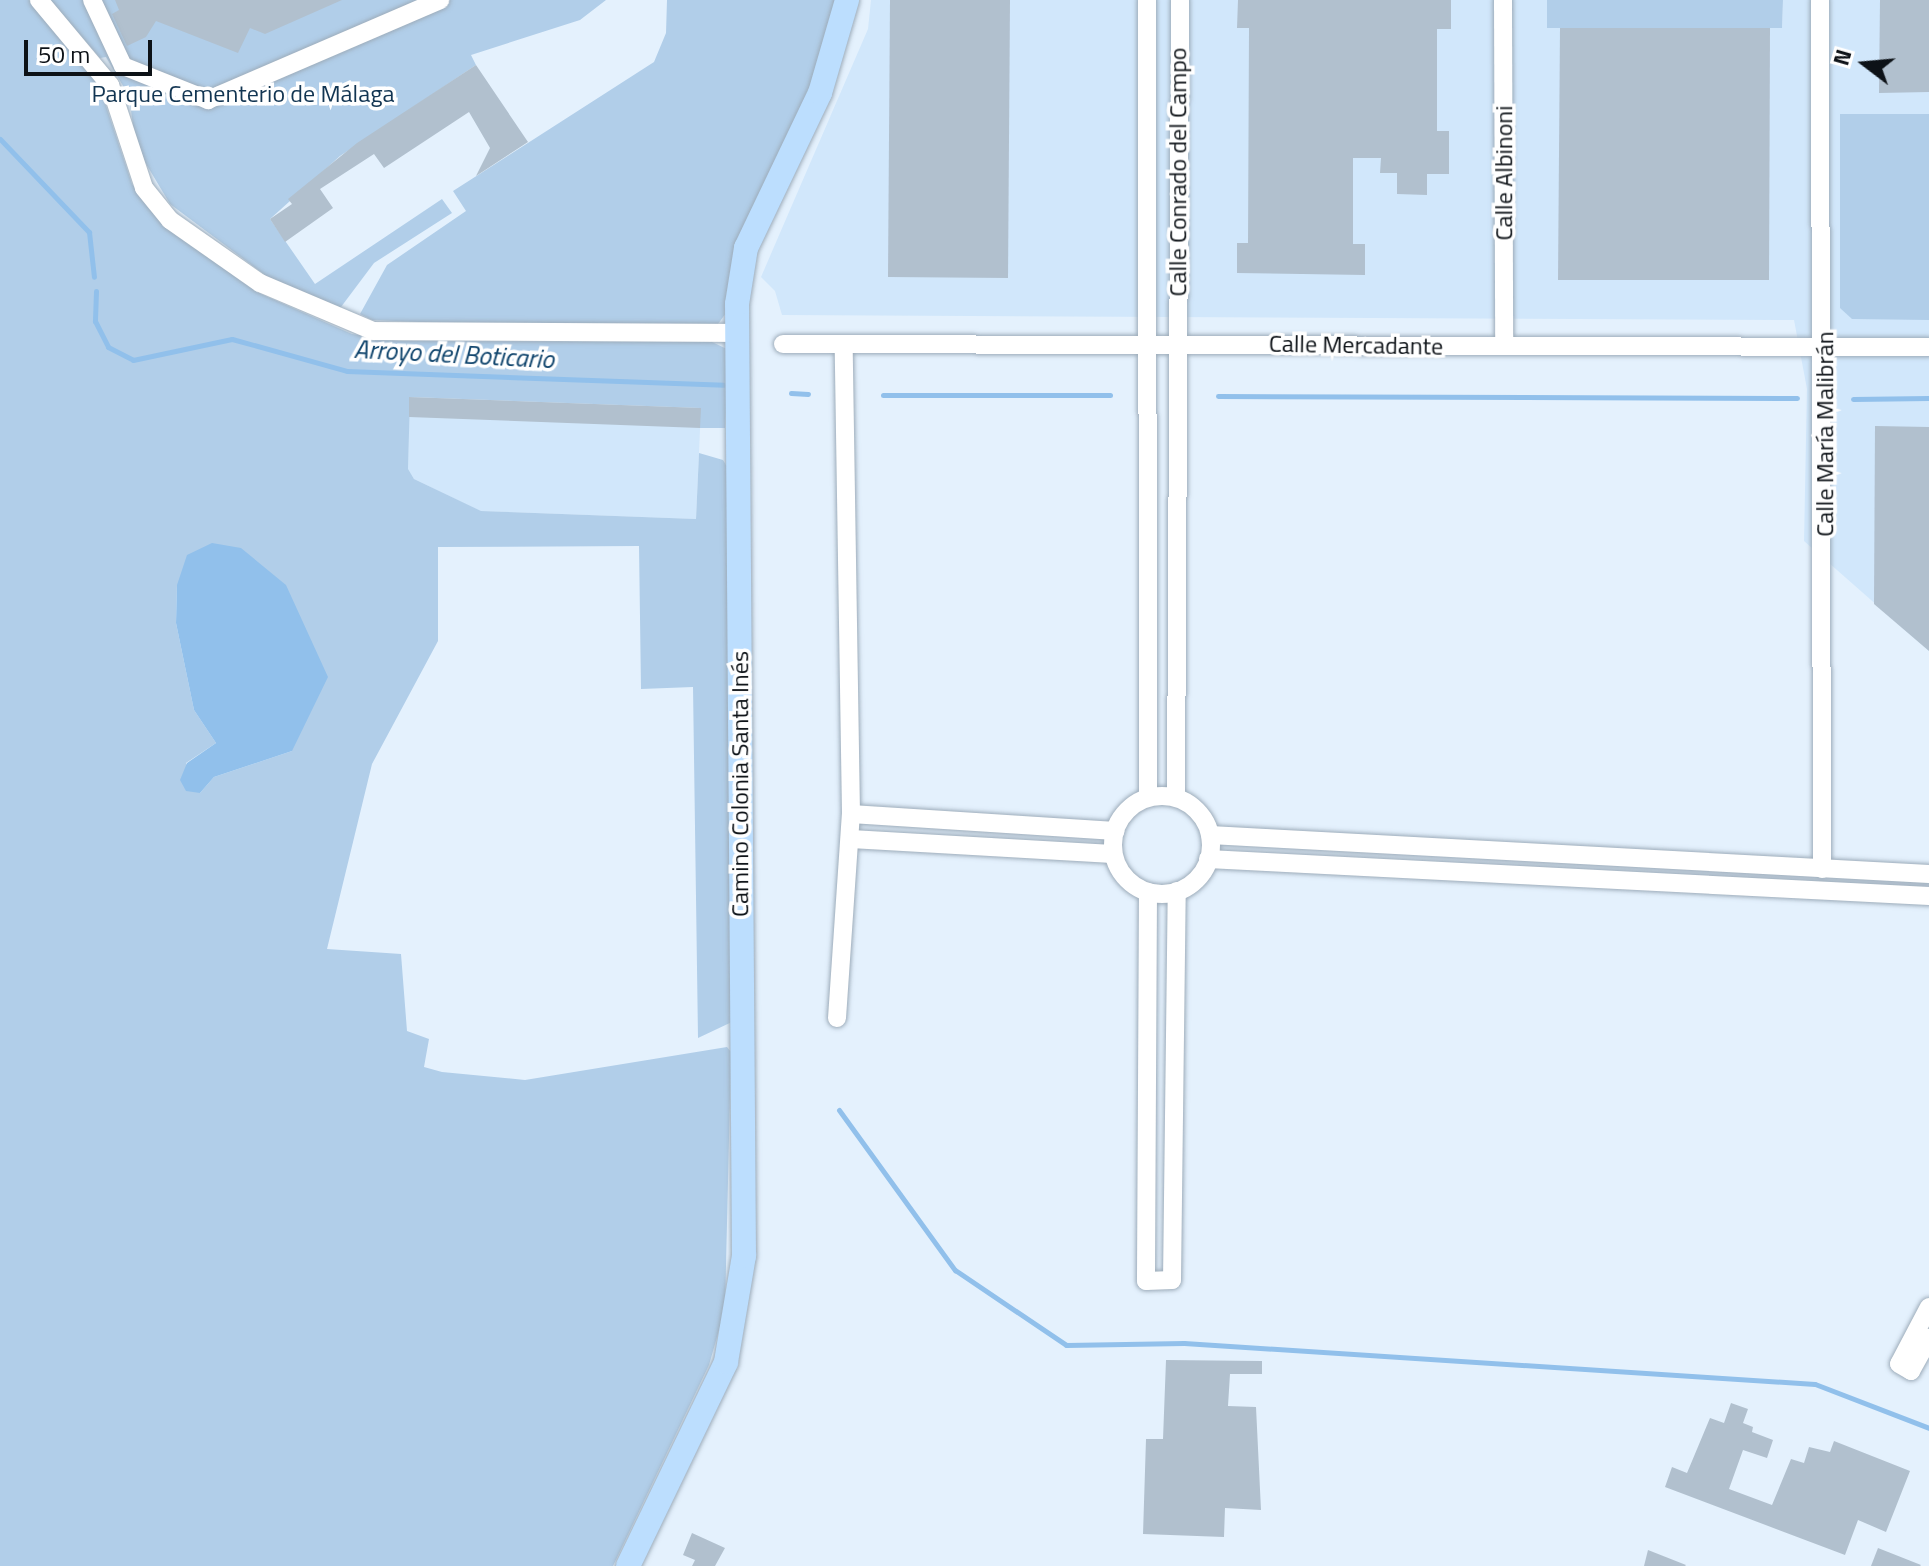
<!DOCTYPE html>
<meta charset="utf-8">
<style>
body{margin:0}
#map{position:relative;width:1929px;height:1566px;overflow:hidden;background:#e4f1fd;font-family:"Titillium Web",sans-serif}
div>[style]{position:absolute}
[style*='--x']{left:calc(var(--x)*1px);top:calc(var(--y)*1px);width:calc(var(--w)*1px);rotate:calc(var(--a)*1deg)}
.built>*{inset:0;background:#d1e7fb}
.green>*{inset:0;background:#b1cee9}
.water>*{inset:0;background:#91c0eb}
.stream>*{height:5px;margin:-2.5px;padding:0 2.5px;transform-origin:2.5px;border-radius:2.5px;background:#91c0eb}
.building>*{inset:0;background:#b1c0ce}
.roads{filter:drop-shadow(0 0 2px #9dacba) drop-shadow(0 0 2px #9dacba)}
.minor>*{height:18px;margin:-9px;padding:0 9px;transform-origin:9px;border-radius:9px;background:#fff}
.minor>.ring{margin:-9px;padding:0;box-sizing:content-box;background:none;border:18px solid #fff;border-radius:50%}
.major>*{height:24px;margin:-12px;padding:0 12px;transform-origin:12px;border-radius:12px;background:#bcdefe}
span{translate:-50% -50%;white-space:nowrap;text-align:center;line-height:1.15;-webkit-text-stroke:7px #fff;paint-order:stroke}
.park-label{font-size:24px;color:#123552}
.street-label{font-size:24px;color:#0d1217}
.water-label{font-size:26px;color:#0f446c;font-style:italic}
.north{position:absolute;left:1825px;top:24px;width:80px;height:80px;-webkit-text-stroke:6px #fff;paint-order:stroke;rotate:286deg;font-size:22px;font-weight:700;line-height:32px;text-align:center;color:#0d1217}
.north::after{content:'';display:block;margin:auto;width:28px;height:36px;background:#0d1217;clip-path:polygon(50% 0,100% 100%,50% 72%,0 100%)}
.scale{position:absolute;left:24px;top:40px;width:128px;height:36px;box-sizing:border-box;border:4px solid #0d1217;border-top:0;padding-left:10px;font-size:24px;line-height:28px;white-space:nowrap;color:#0d1217;-webkit-text-stroke:6px #fff;paint-order:stroke}
</style>
<div id="map">
<div class="built">
<div style="clip-path:polygon(871px 0,1547px 0,1547px 27px,1560px 28px,1782px 28px,1783px 0,1929px 0,1929px 651px,1804px 541px,1807px 389px,1794px 320px,782px 315px,775px 291px,761px 277px,868px 29px)"></div>
<div style="clip-path:polygon(409px 397px,701px 408px,696px 519px,480px 511px,414px 479px,408px 470px)"></div>
</div>
<div class="green">
<div style="clip-path:polygon(evenodd,0 0,29px 0,99px 85px,132px 184px,158px 218px,261px 294px,352px 334px,400px 341px,712px 342px,729px 350px,725px 428px,700px 428px,700px 408px,410px 397px,408px 469px,414px 479px,481px 511px,696px 519px,699px 453px,723px 460px,729px 470px,734px 1021px,698px 1038px,693px 687px,641px 689px,639px 546px,438px 547px,438px 641px,372px 764px,327px 949px,401px 954px,407px 1031px,429px 1039px,424px 1067px,442px 1072px,525px 1080px,727px 1047px,731px 1052px,725px 1309px,709px 1365px,613px 1566px,0 1566px,0 0,177px 585px,292px 751px,214px 777px,200px 793px,186px 763px,216px 743px,194px 710px,176px 623px,177px 585px)"></div>
<div style="clip-path:polygon(50px 0,606px 0,580px 20px,471px 55px,476px 65px,340px 156px,270px 219px,315px 284px,442px 199px,452px 213px,374px 263px,338px 311px,269px 278px,170px 204px,136px 147px,129px 96px,106px 57px,100px 58px)"></div>
<div style="clip-path:polygon(667px 0,839px 0,813px 81px,738px 241px,726px 313px,718px 324px,491px 325px,372px 320px,360px 314px,387px 265px,466px 211px,453px 191px,654px 62px,666px 33px)"></div>
<div style="clip-path:polygon(1547px 0,1783px 0,1782px 28px,1547px 28px)"></div>
<div style="clip-path:polygon(1840px 114px,1929px 114px,1929px 320px,1852px 319px,1840px 308px)"></div>
</div>
<div class="water">
<div style="clip-path:polygon(212px 543px,241px 548px,286px 585px,328px 677px,292px 751px,214px 777px,200px 793px,186px 791px,180px 780px,187px 763px,216px 743px,194px 710px,176px 623px,177px 585px,187px 555px)"></div>
</div>
<div class="stream">
<div style="--x:0;--y:139;--w:129;--a:46.3"></div>
<div style="--x:89;--y:232;--w:45;--a:83.7"></div>
<div style="--x:96;--y:291;--w:30;--a:92"></div>
<div style="--x:95;--y:321;--w:29;--a:63"></div>
<div style="--x:108;--y:347;--w:28;--a:27"></div>
<div style="--x:133;--y:360;--w:101;--a:-12"></div>
<div style="--x:232;--y:339;--w:119;--a:15.5"></div>
<div style="--x:347;--y:371;--w:377;--a:2.1"></div>
<div style="--x:791;--y:393;--w:17;--a:3"></div>
<div style="--x:883;--y:395;--w:227;--a:0"></div>
<div style="--x:1218;--y:396;--w:579;--a:0.2"></div>
<div style="--x:1853;--y:399;--w:76;--a:-0.8"></div>
<div style="--x:839;--y:1110;--w:198;--a:54.1"></div>
<div style="--x:955;--y:1270;--w:134;--a:34"></div>
<div style="--x:1066;--y:1345;--w:118;--a:-1"></div>
<div style="--x:1184;--y:1343;--w:632;--a:3.72"></div>
<div style="--x:1815;--y:1384;--w:122;--a:21.1"></div>
</div>
<div class="building">
<div style="clip-path:polygon(115px 0,342px 0,265px 34px,250px 28px,238px 53px,156px 21px,146px 37px,127px 46px,112px 14px,119px 10px)"></div>
<div style="clip-path:polygon(890px 0,1010px 0,1008px 278px,888px 277px)"></div>
<div style="clip-path:polygon(1238px 0,1451px 0,1451px 29px,1437px 29px,1437px 131px,1449px 131px,1449px 174px,1427px 174px,1427px 195px,1397px 194px,1397px 173px,1380px 173px,1381px 158px,1353px 158px,1353px 244px,1365px 244px,1365px 275px,1237px 273px,1237px 243px,1248px 243px,1249px 28px,1237px 28px)"></div>
<div style="clip-path:polygon(1880px 0,1929px 0,1929px 92px,1879px 93px)"></div>
<div style="clip-path:polygon(1560px 28px,1770px 28px,1769px 280px,1558px 280px)"></div>
<div style="clip-path:polygon(476px 65px,528px 142px,476px 176px,490px 148px,469px 112px,384px 168px,374px 154px,320px 189px,333px 208px,285px 242px,270px 219px,292px 204px,288px 199px,357px 143px)"></div>
<div style="clip-path:polygon(409px 397px,701px 408px,700px 428px,409px 417px)"></div>
<div style="clip-path:polygon(1875px 426px,1929px 427px,1929px 651px,1874px 604px)"></div>
<div style="clip-path:polygon(1166px 1360px,1262px 1361px,1262px 1374px,1230px 1374px,1228px 1406px,1256px 1407px,1261px 1510px,1225px 1508px,1224px 1537px,1143px 1534px,1146px 1439px,1163px 1439px)"></div>
<div style="clip-path:polygon(1731px 1403px,1748px 1409px,1743px 1423px,1753px 1427px,1752px 1432px,1773px 1440px,1767px 1458px,1743px 1450px,1729px 1489px,1772px 1505px,1791px 1459px,1804px 1463px,1809px 1447px,1830px 1452px,1834px 1441px,1910px 1471px,1886px 1532px,1858px 1520px,1845px 1555px,1665px 1487px,1672px 1467px,1687px 1473px,1710px 1418px,1724px 1423px)"></div>
<div style="clip-path:polygon(692px 1533px,725px 1548px,715px 1566px,692px 1566px,695px 1560px,683px 1555px)"></div>
<div style="clip-path:polygon(1878px 1548px,1921px 1565px,1920px 1566px,1871px 1566px)"></div>
<div style="clip-path:polygon(1648px 1550px,1686px 1565px,1685px 1566px,1644px 1566px)"></div>
</div>
<div class="roads">
<div class="minor">
<div style="--x:39;--y:0;--w:111;--a:50.1"></div>
<div style="--x:110;--y:85;--w:108;--a:71.7"></div>
<div style="--x:144;--y:188;--w:41;--a:50.9"></div>
<div style="--x:170;--y:220;--w:110;--a:35"></div>
<div style="--x:260;--y:283;--w:123;--a:23"></div>
<div style="--x:373;--y:331;--w:364;--a:0.3"></div>
<div style="--x:92;--y:0;--w:73;--a:64.8"></div>
<div style="--x:123;--y:66;--w:92;--a:21.8"></div>
<div style="--x:208;--y:100;--w:253;--a:-23.3"></div>
<div style="--x:1147;--y:0;--w:797;--a:89.93"></div>
<div style="--x:1503;--y:0;--w:346;--a:89.8"></div>
<div style="--x:1820;--y:0;--w:869;--a:89.87"></div>
<div style="--x:783;--y:344;--w:1146;--a:0.15"></div>
<div class="ring" style="left:1113px;top:796px;width:80px;height:80px"></div>
<div style="--x:1176;--y:797;--w:797;--a:-89.71"></div>
<div style="--x:851;--y:814;--w:265;--a:3.7"></div>
<div style="--x:1210;--y:835;--w:720;--a:3.1"></div>
<div style="--x:851;--y:839;--w:262;--a:3.3"></div>
<div style="--x:1208;--y:859;--w:722;--a:2.94"></div>
<div style="--x:1148;--y:892;--w:389;--a:90.3"></div>
<div style="--x:1146;--y:1281;--w:26;--a:-2"></div>
<div style="--x:1172;--y:1280;--w:389;--a:-89.3"></div>
<div style="--x:837;--y:1018;--w:204;--a:-86.1"></div>
<div style="--x:851;--y:814;--w:469;--a:-90.9"></div>
<div style="--x:1929;--y:1307;--w:64;--a:117.8"></div>
<div style="--x:1899;--y:1364;--w:14;--a:30"></div>
<div style="--x:1911;--y:1371;--w:38;--a:-61"></div>
</div>
<div class="major">
<div style="--x:628;--y:1566;--w:226;--a:-64.3"></div>
<div style="--x:726;--y:1362;--w:108;--a:-80.4"></div>
<div style="--x:744;--y:1256;--w:952;--a:-90.42"></div>
<div style="--x:737;--y:304;--w:57;--a:-80.9"></div>
<div style="--x:746;--y:248;--w:172;--a:-64.5"></div>
<div style="--x:820;--y:93;--w:97;--a:-73.8"></div>
</div>
</div>
<div class="park-label">
<span style="left:243px;top:94px">Parque Cementerio de Málaga</span>
</div>
<div class="street-label">
<span style="left:1178px;top:172px;rotate:-90deg">Calle Conrado del Campo</span>
<span style="left:1504px;top:173px;rotate:-90deg">Calle Albinoni</span>
<span style="left:1356px;top:345px;rotate:1deg">Calle Mercadante</span>
<span style="left:1825px;top:434px;rotate:-90deg">Calle María Malibrán</span>
<span style="left:740px;top:784px;rotate:-90deg">Camino Colonia Santa Inés</span>
</div>
<div class="water-label">
<span style="left:454px;top:354px;rotate:3deg">Arroyo del Boticario</span>
</div>
<div class="north">N</div>
<div class="scale">50 m</div>
</div>
